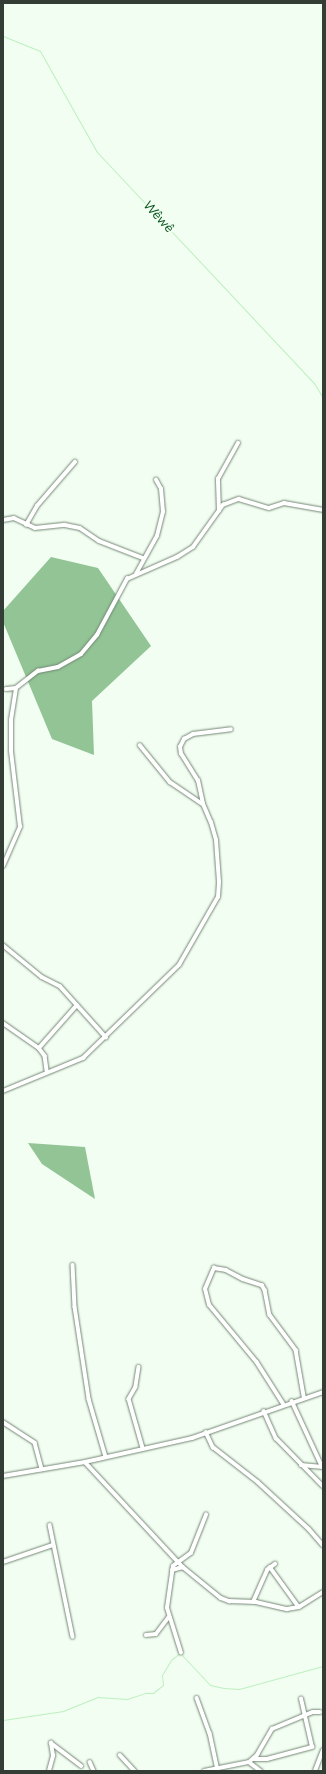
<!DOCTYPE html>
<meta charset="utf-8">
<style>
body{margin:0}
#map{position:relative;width:326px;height:1774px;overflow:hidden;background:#f2fef2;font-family:"Nunito Sans",sans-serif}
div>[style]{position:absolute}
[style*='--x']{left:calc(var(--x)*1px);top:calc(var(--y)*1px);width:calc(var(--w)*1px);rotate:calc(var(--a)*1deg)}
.forest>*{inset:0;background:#92c495}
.stream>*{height:1px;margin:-0.5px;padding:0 0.5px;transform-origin:0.5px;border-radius:0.5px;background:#bcf0bf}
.roads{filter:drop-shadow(0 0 1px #748775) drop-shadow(0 0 1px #748775)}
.street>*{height:3.5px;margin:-1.75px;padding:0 1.75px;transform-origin:1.75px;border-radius:1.75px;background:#fff}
span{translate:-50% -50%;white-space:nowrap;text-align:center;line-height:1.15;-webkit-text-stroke:3.5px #f2fef2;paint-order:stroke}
.water-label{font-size:13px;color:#025218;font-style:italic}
.frame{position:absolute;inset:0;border:4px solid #343d35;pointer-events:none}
</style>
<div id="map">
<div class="forest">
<div style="clip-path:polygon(51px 557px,98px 568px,151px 646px,92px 701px,94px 755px,52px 739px,3px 622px,3px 611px)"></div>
<div style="clip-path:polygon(28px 1143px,85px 1147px,95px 1199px,42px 1164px)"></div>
</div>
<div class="stream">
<div style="--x:3;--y:36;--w:40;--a:22"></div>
<div style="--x:40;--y:51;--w:116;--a:60.6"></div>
<div style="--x:97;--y:152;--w:317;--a:46.8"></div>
<div style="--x:314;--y:383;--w:17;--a:59"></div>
<div style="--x:182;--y:1655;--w:41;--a:47"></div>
<div style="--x:210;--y:1685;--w:14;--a:12"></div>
<div style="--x:224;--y:1688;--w:15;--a:4"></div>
<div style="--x:239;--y:1689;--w:87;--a:-15.3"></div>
<div style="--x:3;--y:1720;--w:61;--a:-8.5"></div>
<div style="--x:63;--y:1711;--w:38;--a:-22"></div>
<div style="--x:98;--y:1697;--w:29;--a:4"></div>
<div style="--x:127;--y:1699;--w:19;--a:-18"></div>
<div style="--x:145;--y:1693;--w:8;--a:0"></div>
<div style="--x:153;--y:1693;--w:13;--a:-39"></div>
<div style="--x:163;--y:1685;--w:10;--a:-96"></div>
<div style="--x:162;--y:1675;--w:17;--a:-59"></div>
<div style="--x:171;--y:1660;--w:11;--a:-38"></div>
</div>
<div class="roads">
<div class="street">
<div style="--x:219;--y:511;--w:32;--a:-92"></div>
<div style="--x:218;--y:479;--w:41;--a:-60.9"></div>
<div style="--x:3;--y:520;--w:11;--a:-10"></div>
<div style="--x:14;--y:518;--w:23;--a:25"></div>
<div style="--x:35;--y:528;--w:30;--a:-6"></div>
<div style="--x:65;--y:525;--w:15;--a:11"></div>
<div style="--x:80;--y:528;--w:23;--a:34"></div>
<div style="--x:99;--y:541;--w:47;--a:21.1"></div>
<div style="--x:26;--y:525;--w:22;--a:-60"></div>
<div style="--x:37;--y:506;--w:58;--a:-49.2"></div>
<div style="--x:136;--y:574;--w:43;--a:-61.1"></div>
<div style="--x:157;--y:536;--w:25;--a:-76"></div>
<div style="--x:163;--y:512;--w:23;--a:-95"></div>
<div style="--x:161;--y:489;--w:10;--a:-119"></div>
<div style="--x:6;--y:689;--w:10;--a:-6"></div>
<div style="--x:140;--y:745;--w:48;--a:51"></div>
<div style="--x:170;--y:782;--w:40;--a:34"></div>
<div style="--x:3;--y:866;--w:43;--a:-66.4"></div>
<div style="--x:20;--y:827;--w:77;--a:-96.8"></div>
<div style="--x:11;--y:751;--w:31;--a:-90"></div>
<div style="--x:11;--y:720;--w:32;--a:-81"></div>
<div style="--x:16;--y:688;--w:28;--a:-38"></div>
<div style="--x:38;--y:671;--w:20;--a:-11"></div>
<div style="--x:58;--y:667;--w:26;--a:-29"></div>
<div style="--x:81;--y:654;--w:25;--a:-50"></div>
<div style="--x:97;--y:635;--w:64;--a:-61.8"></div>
<div style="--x:127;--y:579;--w:55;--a:-23.7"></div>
<div style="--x:177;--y:557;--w:19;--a:-32"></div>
<div style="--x:193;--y:547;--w:52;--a:-54.5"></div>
<div style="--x:223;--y:505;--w:17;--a:-21"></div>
<div style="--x:239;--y:499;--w:31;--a:17"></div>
<div style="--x:269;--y:508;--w:16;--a:-18"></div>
<div style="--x:284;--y:503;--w:40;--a:10"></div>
<div style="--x:3;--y:945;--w:50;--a:39.4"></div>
<div style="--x:42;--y:977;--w:20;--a:27"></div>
<div style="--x:60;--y:986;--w:69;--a:48"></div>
<div style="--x:3;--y:1023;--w:44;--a:34.8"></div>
<div style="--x:39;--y:1048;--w:10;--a:53"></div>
<div style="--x:45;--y:1056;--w:15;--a:82"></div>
<div style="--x:39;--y:1048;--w:57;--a:-48.5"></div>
<div style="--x:3;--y:1091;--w:87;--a:-22.4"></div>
<div style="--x:83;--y:1058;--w:134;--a:-44.1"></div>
<div style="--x:179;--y:965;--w:78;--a:-60.2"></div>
<div style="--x:218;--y:897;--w:15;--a:-86"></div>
<div style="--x:219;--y:882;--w:42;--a:-94.1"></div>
<div style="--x:216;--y:840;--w:18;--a:-106"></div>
<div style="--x:211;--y:823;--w:21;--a:-113"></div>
<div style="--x:203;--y:804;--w:24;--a:-102"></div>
<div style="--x:198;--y:781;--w:32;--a:-122"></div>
<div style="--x:181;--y:754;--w:7;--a:-98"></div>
<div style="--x:180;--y:747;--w:9;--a:-63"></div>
<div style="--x:184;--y:739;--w:10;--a:-29"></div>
<div style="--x:193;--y:734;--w:38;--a:-7"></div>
<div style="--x:73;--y:1265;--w:42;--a:87.3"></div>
<div style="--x:75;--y:1307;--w:93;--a:81.3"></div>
<div style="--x:89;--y:1399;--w:60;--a:73.7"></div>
<div style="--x:139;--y:1367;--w:20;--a:99"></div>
<div style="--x:136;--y:1387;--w:14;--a:120"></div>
<div style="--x:129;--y:1399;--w:51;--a:74.1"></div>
<div style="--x:292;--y:1401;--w:72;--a:65.2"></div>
<div style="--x:283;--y:1404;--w:49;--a:-122.4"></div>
<div style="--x:257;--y:1363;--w:75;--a:-129.6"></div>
<div style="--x:209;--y:1305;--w:16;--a:-104"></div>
<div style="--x:205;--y:1289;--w:23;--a:-67"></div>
<div style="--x:214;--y:1268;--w:12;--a:9"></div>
<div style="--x:226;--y:1270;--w:19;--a:28"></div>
<div style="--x:243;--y:1279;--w:20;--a:18"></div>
<div style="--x:262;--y:1285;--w:6;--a:59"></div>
<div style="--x:265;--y:1290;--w:25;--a:79"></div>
<div style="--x:270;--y:1315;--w:44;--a:53.4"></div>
<div style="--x:296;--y:1350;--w:47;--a:80.1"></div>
<div style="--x:264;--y:1411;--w:30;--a:66"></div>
<div style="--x:276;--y:1438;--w:67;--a:45.6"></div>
<div style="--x:3;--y:1422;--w:38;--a:33"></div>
<div style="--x:35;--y:1443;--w:27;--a:75"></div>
<div style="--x:206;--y:1432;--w:17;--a:65"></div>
<div style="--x:213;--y:1447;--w:57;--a:37.9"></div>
<div style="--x:258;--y:1482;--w:69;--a:42.7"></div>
<div style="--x:309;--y:1529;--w:21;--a:49"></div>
<div style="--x:85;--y:1462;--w:144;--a:47"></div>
<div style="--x:183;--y:1567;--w:49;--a:39.2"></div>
<div style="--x:221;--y:1598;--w:9;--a:21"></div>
<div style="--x:229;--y:1601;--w:27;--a:2"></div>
<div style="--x:256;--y:1602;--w:32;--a:13"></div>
<div style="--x:287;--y:1609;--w:12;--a:-9"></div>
<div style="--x:299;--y:1607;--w:28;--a:-32"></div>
<div style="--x:301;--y:1465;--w:22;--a:5"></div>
<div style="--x:3;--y:1476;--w:83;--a:-9.7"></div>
<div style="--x:85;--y:1462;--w:110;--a:-12.6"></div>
<div style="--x:192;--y:1438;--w:139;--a:-19.3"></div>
<div style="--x:50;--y:1525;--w:114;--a:78.4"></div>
<div style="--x:3;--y:1562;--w:53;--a:-18.8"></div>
<div style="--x:270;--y:1567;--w:49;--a:54.1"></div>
<div style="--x:172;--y:1570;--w:11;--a:-15"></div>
<div style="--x:253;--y:1602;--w:35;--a:-66"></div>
<div style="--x:267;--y:1570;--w:10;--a:-37"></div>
<div style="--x:146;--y:1635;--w:10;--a:-6"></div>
<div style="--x:156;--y:1634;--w:21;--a:-53"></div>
<div style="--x:181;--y:1653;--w:47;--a:-107.3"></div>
<div style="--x:167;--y:1608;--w:42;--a:-81.9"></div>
<div style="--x:173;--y:1566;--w:22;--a:-36"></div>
<div style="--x:191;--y:1553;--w:41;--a:-68.5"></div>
<div style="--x:197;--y:1698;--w:37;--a:70"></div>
<div style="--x:210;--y:1733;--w:39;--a:78"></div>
<div style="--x:51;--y:1743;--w:38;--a:37"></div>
<div style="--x:120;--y:1755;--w:22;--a:47"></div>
<div style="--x:254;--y:1759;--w:13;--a:0"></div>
<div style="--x:267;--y:1759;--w:47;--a:-14.9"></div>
<div style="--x:312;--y:1747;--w:49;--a:-102.9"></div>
<div style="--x:90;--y:1762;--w:10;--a:66"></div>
<div style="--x:249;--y:1762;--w:15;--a:37"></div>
<div style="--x:49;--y:1771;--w:16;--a:-75"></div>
<div style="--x:53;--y:1756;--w:13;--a:-99"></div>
<div style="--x:204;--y:1771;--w:46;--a:-11.3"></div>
<div style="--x:249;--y:1762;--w:11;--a:-41"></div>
<div style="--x:257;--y:1755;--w:30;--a:-60"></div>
<div style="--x:272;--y:1729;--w:44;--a:-22.5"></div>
<div style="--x:313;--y:1712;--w:7;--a:0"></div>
<div style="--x:315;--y:1771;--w:22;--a:-69"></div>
</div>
</div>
<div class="water-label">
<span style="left:158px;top:217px;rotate:47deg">Wêwê</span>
</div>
<div class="frame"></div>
</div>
